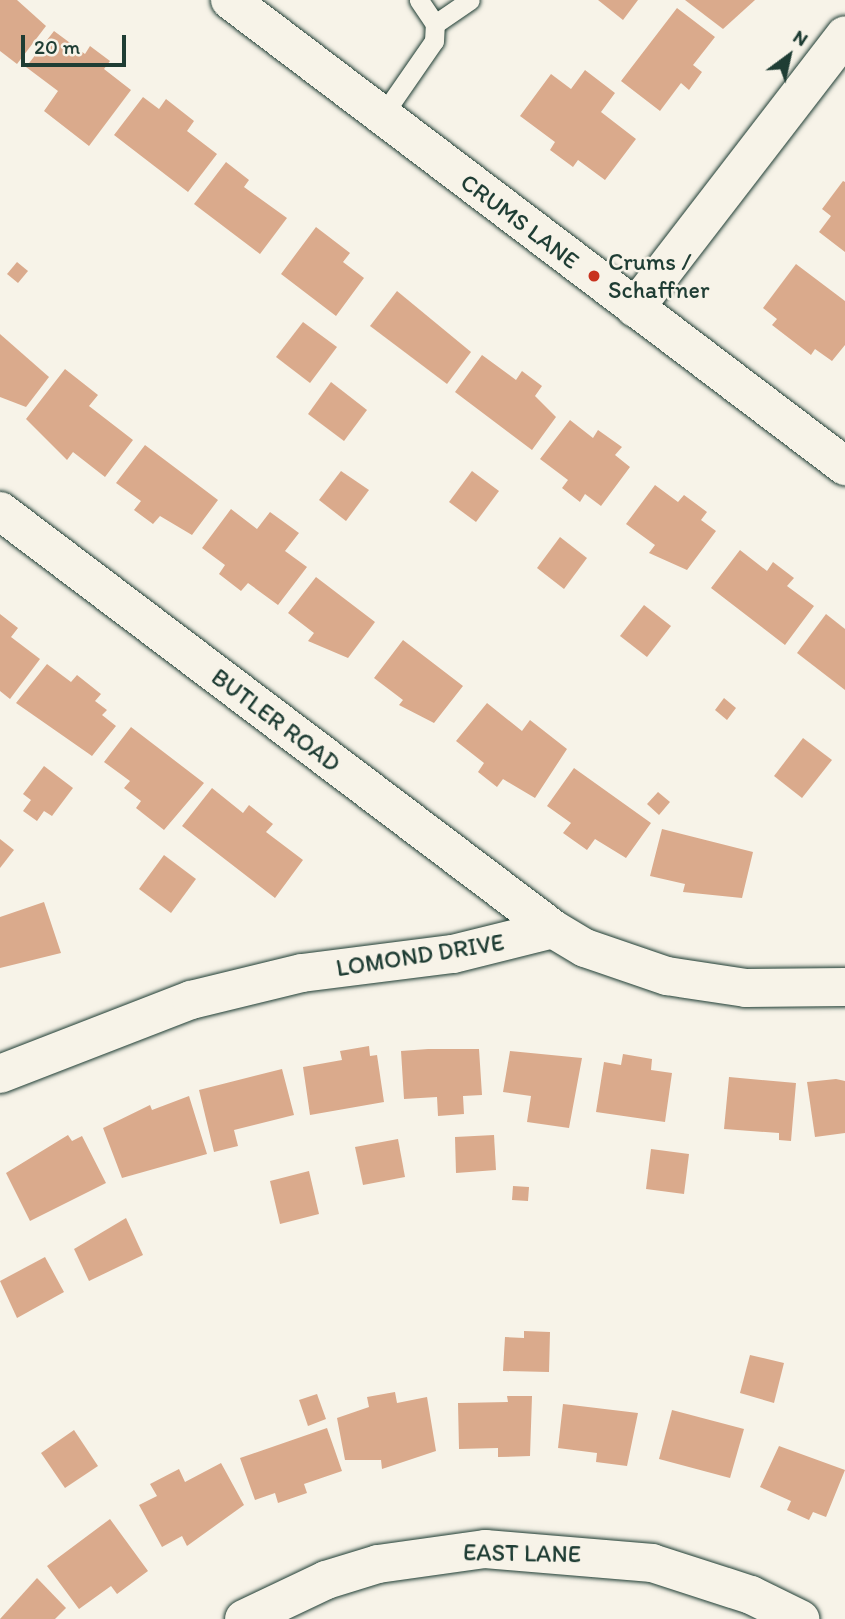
<!DOCTYPE html>
<style>
body{margin:0}
#map{position:relative;width:845px;height:1619px;overflow:hidden;background:#f7f3e8;font-family:Itim,sans-serif}
div>[style]{position:absolute}
[style*='--x']{left:calc(var(--x)*1px);top:calc(var(--y)*1px);width:calc(var(--w)*1px);rotate:calc(var(--a)*1deg)}
.building>*{inset:0;background:#daaa8c}
.roads{filter:drop-shadow(0 0 2px #1f3d34) drop-shadow(0 0 2px #1f3d34)}
.lane>*{height:19px;margin:-9.5px;padding:0 9.5px;transform-origin:9.5px;border-radius:9.5px;background:#f7f3e8}
.street>*{height:38px;margin:-19px;padding:0 19px;transform-origin:19px;border-radius:19px;background:#f7f3e8}
.secondary>*{height:38px;margin:-19px;padding:0 19px;transform-origin:19px;border-radius:19px;background:#f7f3e8}
.dots>*{width:19px;height:19px;translate:-50% -50%;box-sizing:border-box;border:4px solid #f7f3e8;border-radius:50%}
span{translate:-50% -50%;white-space:nowrap;text-align:center;line-height:1.15;-webkit-text-stroke:5px #f7f3e8;paint-order:stroke}
.street-label{font-size:24px;color:#1f3d34}
.poi-label{font-size:24px;color:#1f3d34}
.left{translate:0 -50%;text-align:left}
.north{position:absolute;left:754px;top:21px;width:70px;height:70px;-webkit-text-stroke:5px #f7f3e8;paint-order:stroke;rotate:33deg;font-size:19px;font-weight:700;line-height:28px;text-align:center;color:#1f3d34}
.north::after{content:'';display:block;margin:auto;width:24px;height:32px;background:#1f3d34;clip-path:polygon(50% 0,100% 100%,50% 72%,0 100%)}
.scale{position:absolute;left:21px;top:35px;width:105px;height:32px;box-sizing:border-box;border:4px solid #1f3d34;border-top:0;padding-left:9px;font-size:21px;line-height:24px;white-space:nowrap;color:#1f3d34;-webkit-text-stroke:5px #f7f3e8;paint-order:stroke}
</style>
<div id="map">
<div class="building">
<div style="clip-path:polygon(0 0,17px 0,46px 26px,17px 64px,0 51px)"></div>
<div style="clip-path:polygon(598px 0,638px 0,623px 20px)"></div>
<div style="clip-path:polygon(685px 0,755px 0,723px 29px)"></div>
<div style="clip-path:polygon(677px 8px,715px 37px,693px 65px,702px 72px,689px 90px,681px 83px,660px 111px,621px 81px)"></div>
<div style="clip-path:polygon(54px 31px,85px 54px,90px 46px,110px 61px,104px 69px,131px 90px,89px 146px,44px 111px,58px 91px,26px 67px)"></div>
<div style="clip-path:polygon(585px 70px,615px 93px,601px 112px,636px 139px,605px 180px,578px 160px,573px 167px,550px 150px,555px 142px,520px 116px,551px 74px,571px 89px)"></div>
<div style="clip-path:polygon(143px 97px,159px 109px,166px 99px,194px 121px,187px 131px,217px 154px,188px 192px,114px 135px)"></div>
<div style="clip-path:polygon(226px 162px,249px 180px,244px 187px,287px 218px,260px 254px,194px 204px)"></div>
<div style="clip-path:polygon(843px 181px,845px 182px,845px 252px,819px 232px,831px 216px,822px 209px)"></div>
<div style="clip-path:polygon(316px 227px,350px 253px,343px 262px,364px 278px,336px 316px,281px 274px)"></div>
<div style="clip-path:polygon(17px 262px,28px 271px,18px 283px,7px 274px)"></div>
<div style="clip-path:polygon(796px 264px,845px 301px,845px 345px,832px 361px,815px 349px,811px 355px,772px 325px,777px 319px,763px 308px)"></div>
<div style="clip-path:polygon(397px 291px,471px 352px,447px 384px,370px 326px)"></div>
<div style="clip-path:polygon(303px 322px,337px 347px,310px 383px,276px 357px)"></div>
<div style="clip-path:polygon(0 334px,49px 377px,26px 407px,0 397px)"></div>
<div style="clip-path:polygon(482px 355px,516px 380px,522px 371px,542px 386px,535px 396px,556px 417px,532px 450px,455px 392px)"></div>
<div style="clip-path:polygon(65px 369px,98px 395px,89px 406px,133px 440px,105px 477px,73px 452px,67px 460px,26px 419px)"></div>
<div style="clip-path:polygon(331px 382px,367px 410px,344px 441px,308px 414px)"></div>
<div style="clip-path:polygon(570px 420px,593px 438px,598px 430px,622px 447px,615px 455px,630px 467px,601px 506px,585px 494px,580px 502px,562px 488px,568px 480px,540px 459px)"></div>
<div style="clip-path:polygon(145px 445px,218px 500px,192px 535px,160px 516px,153px 524px,134px 510px,141px 501px,116px 483px)"></div>
<div style="clip-path:polygon(341px 471px,369px 490px,346px 521px,319px 500px)"></div>
<div style="clip-path:polygon(472px 471px,499px 491px,476px 522px,449px 502px)"></div>
<div style="clip-path:polygon(655px 485px,678px 502px,684px 495px,707px 512px,701px 520px,716px 531px,687px 570px,649px 553px,655px 545px,626px 524px)"></div>
<div style="clip-path:polygon(231px 509px,257px 529px,270px 512px,299px 533px,285px 551px,307px 567px,278px 605px,248px 583px,241px 591px,219px 574px,225px 565px,202px 548px)"></div>
<div style="clip-path:polygon(560px 537px,587px 558px,564px 589px,537px 568px)"></div>
<div style="clip-path:polygon(740px 550px,767px 571px,773px 562px,794px 578px,787px 586px,814px 606px,785px 645px,711px 588px)"></div>
<div style="clip-path:polygon(316px 577px,375px 622px,348px 658px,308px 641px,314px 633px,288px 613px)"></div>
<div style="clip-path:polygon(644px 605px,671px 626px,647px 657px,620px 636px)"></div>
<div style="clip-path:polygon(0 614px,18px 628px,11px 637px,40px 659px,10px 699px,0 691px)"></div>
<div style="clip-path:polygon(826px 614px,845px 629px,845px 690px,797px 653px)"></div>
<div style="clip-path:polygon(403px 640px,463px 686px,434px 723px,399px 705px,403px 700px,374px 678px)"></div>
<div style="clip-path:polygon(47px 664px,71px 682px,77px 675px,101px 694px,95px 701px,107px 710px,102px 715px,116px 726px,92px 756px,16px 703px)"></div>
<div style="clip-path:polygon(724px 698px,736px 708px,727px 720px,715px 710px)"></div>
<div style="clip-path:polygon(487px 703px,522px 731px,530px 720px,567px 749px,535px 798px,503px 779px,497px 787px,478px 772px,484px 763px,456px 741px)"></div>
<div style="clip-path:polygon(131px 727px,204px 783px,164px 830px,136px 808px,141px 801px,124px 788px,130px 781px,104px 762px)"></div>
<div style="clip-path:polygon(803px 738px,832px 760px,802px 798px,774px 776px)"></div>
<div style="clip-path:polygon(44px 766px,73px 788px,52px 816px,44px 811px,37px 821px,23px 811px,31px 800px,23px 794px)"></div>
<div style="clip-path:polygon(574px 768px,651px 823px,626px 858px,595px 839px,587px 850px,563px 833px,571px 823px,547px 806px)"></div>
<div style="clip-path:polygon(212px 788px,243px 813px,249px 805px,273px 824px,266px 832px,303px 860px,275px 898px,182px 826px)"></div>
<div style="clip-path:polygon(658px 792px,670px 802px,659px 815px,647px 804px)"></div>
<div style="clip-path:polygon(662px 829px,753px 852px,742px 898px,683px 892px,685px 884px,650px 876px)"></div>
<div style="clip-path:polygon(0 839px,14px 850px,0 868px)"></div>
<div style="clip-path:polygon(164px 855px,196px 879px,171px 913px,139px 889px)"></div>
<div style="clip-path:polygon(44px 902px,61px 953px,0 968px,0 917px)"></div>
<div style="clip-path:polygon(369px 1046px,370px 1056px,377px 1055px,384px 1102px,310px 1115px,303px 1067px,342px 1060px,340px 1051px)"></div>
<div style="clip-path:polygon(428px 1049px,479px 1049px,482px 1095px,463px 1096px,464px 1114px,438px 1116px,437px 1097px,404px 1099px,401px 1051px)"></div>
<div style="clip-path:polygon(510px 1051px,582px 1058px,569px 1128px,527px 1122px,531px 1096px,503px 1092px)"></div>
<div style="clip-path:polygon(623px 1054px,652px 1059px,651px 1070px,672px 1073px,665px 1122px,596px 1112px,604px 1062px,621px 1065px)"></div>
<div style="clip-path:polygon(282px 1069px,294px 1115px,234px 1130px,238px 1146px,214px 1152px,199px 1090px)"></div>
<div style="clip-path:polygon(729px 1077px,796px 1083px,791px 1141px,779px 1140px,779px 1133px,724px 1129px)"></div>
<div style="clip-path:polygon(836px 1079px,845px 1081px,845px 1133px,815px 1137px,807px 1082px)"></div>
<div style="clip-path:polygon(189px 1096px,207px 1154px,122px 1178px,103px 1128px,150px 1105px,152px 1110px)"></div>
<div style="clip-path:polygon(68px 1135px,72px 1141px,82px 1136px,106px 1183px,30px 1221px,6px 1173px)"></div>
<div style="clip-path:polygon(494px 1135px,496px 1170px,456px 1173px,455px 1137px)"></div>
<div style="clip-path:polygon(398px 1139px,405px 1177px,363px 1185px,355px 1147px)"></div>
<div style="clip-path:polygon(651px 1149px,689px 1154px,684px 1194px,646px 1189px)"></div>
<div style="clip-path:polygon(309px 1171px,319px 1214px,280px 1224px,270px 1181px)"></div>
<div style="clip-path:polygon(513px 1186px,529px 1187px,528px 1201px,512px 1200px)"></div>
<div style="clip-path:polygon(126px 1218px,143px 1255px,89px 1281px,74px 1249px)"></div>
<div style="clip-path:polygon(45px 1257px,64px 1292px,17px 1318px,0 1281px)"></div>
<div style="clip-path:polygon(524px 1331px,550px 1332px,549px 1372px,503px 1371px,505px 1337px,524px 1338px)"></div>
<div style="clip-path:polygon(750px 1355px,784px 1363px,774px 1403px,740px 1393px)"></div>
<div style="clip-path:polygon(395px 1392px,397px 1403px,427px 1397px,436px 1451px,382px 1469px,381px 1460px,345px 1460px,337px 1418px,369px 1407px,367px 1397px)"></div>
<div style="clip-path:polygon(317px 1394px,326px 1419px,308px 1426px,299px 1400px)"></div>
<div style="clip-path:polygon(507px 1396px,532px 1396px,530px 1456px,498px 1457px,498px 1448px,459px 1449px,458px 1403px,508px 1402px)"></div>
<div style="clip-path:polygon(563px 1404px,638px 1413px,627px 1466px,596px 1462px,597px 1453px,558px 1448px)"></div>
<div style="clip-path:polygon(672px 1410px,744px 1429px,730px 1478px,659px 1459px)"></div>
<div style="clip-path:polygon(327px 1428px,342px 1471px,304px 1484px,307px 1493px,278px 1503px,275px 1493px,255px 1500px,240px 1458px)"></div>
<div style="clip-path:polygon(74px 1430px,98px 1466px,65px 1488px,41px 1453px)"></div>
<div style="clip-path:polygon(779px 1446px,845px 1470px,826px 1517px,813px 1512px,809px 1520px,787px 1510px,791px 1501px,760px 1487px)"></div>
<div style="clip-path:polygon(221px 1463px,244px 1505px,187px 1546px,182px 1536px,162px 1547px,139px 1505px,157px 1496px,150px 1484px,179px 1469px,185px 1482px)"></div>
<div style="clip-path:polygon(110px 1519px,148px 1571px,117px 1594px,111px 1586px,79px 1609px,47px 1566px)"></div>
<div style="clip-path:polygon(37px 1578px,66px 1608px,55px 1619px,0 1619px)"></div>
</div>
<div class="roads">
<div class="lane">
<div style="--x:435;--y:24;--w:42;--a:-34.4"></div>
<div style="--x:382;--y:116;--w:91;--a:-55.3"></div>
<div style="--x:434;--y:41;--w:17;--a:-87"></div>
<div style="--x:435;--y:24;--w:29;--a:-124"></div>
</div>
<div class="street">
<div style="--x:635;--y:308;--w:344;--a:-52.4"></div>
<div style="--x:0;--y:511;--w:693;--a:37.08"></div>
<div style="--x:0;--y:1074;--w:205;--a:-21.2"></div>
<div style="--x:191;--y:1000;--w:114;--a:-13.7"></div>
<div style="--x:302;--y:973;--w:152;--a:-7.2"></div>
<div style="--x:453;--y:954;--w:103;--a:-14"></div>
<div style="--x:553;--y:929;--w:37;--a:31"></div>
<div style="--x:585;--y:948;--w:87;--a:18.9"></div>
<div style="--x:667;--y:976;--w:80;--a:8.6"></div>
<div style="--x:746;--y:988;--w:99;--a:-0.6"></div>
<div style="--x:244;--y:1619;--w:91;--a:-25.4"></div>
<div style="--x:326;--y:1580;--w:54;--a:-17.1"></div>
<div style="--x:378;--y:1564;--w:108;--a:-8"></div>
<div style="--x:485;--y:1549;--w:168;--a:4.8"></div>
<div style="--x:652;--y:1563;--w:104;--a:17.9"></div>
<div style="--x:751;--y:1595;--w:55;--a:26.1"></div>
</div>
<div class="secondary">
<div style="--x:230;--y:0;--w:772;--a:37.15"></div>
</div>
</div>
<div class="dots">
<div style="left:594px;top:276px;background:#c8321e"></div>
</div>
<div class="street-label">
<span style="left:520px;top:221px;rotate:37deg">CRUMS LANE</span>
<span style="left:276px;top:720px;rotate:37deg">BUTLER ROAD</span>
<span style="left:420px;top:955px;rotate:-9deg">LOMOND DRIVE</span>
<span style="left:522px;top:1553px;rotate:1deg">EAST LANE</span>
</div>
<div class="poi-label">
<span class="left" style="left:608px;top:276px">Crums /<br>Schaffner</span>
</div>
<div class="north">N</div>
<div class="scale">20 m</div>
</div>
